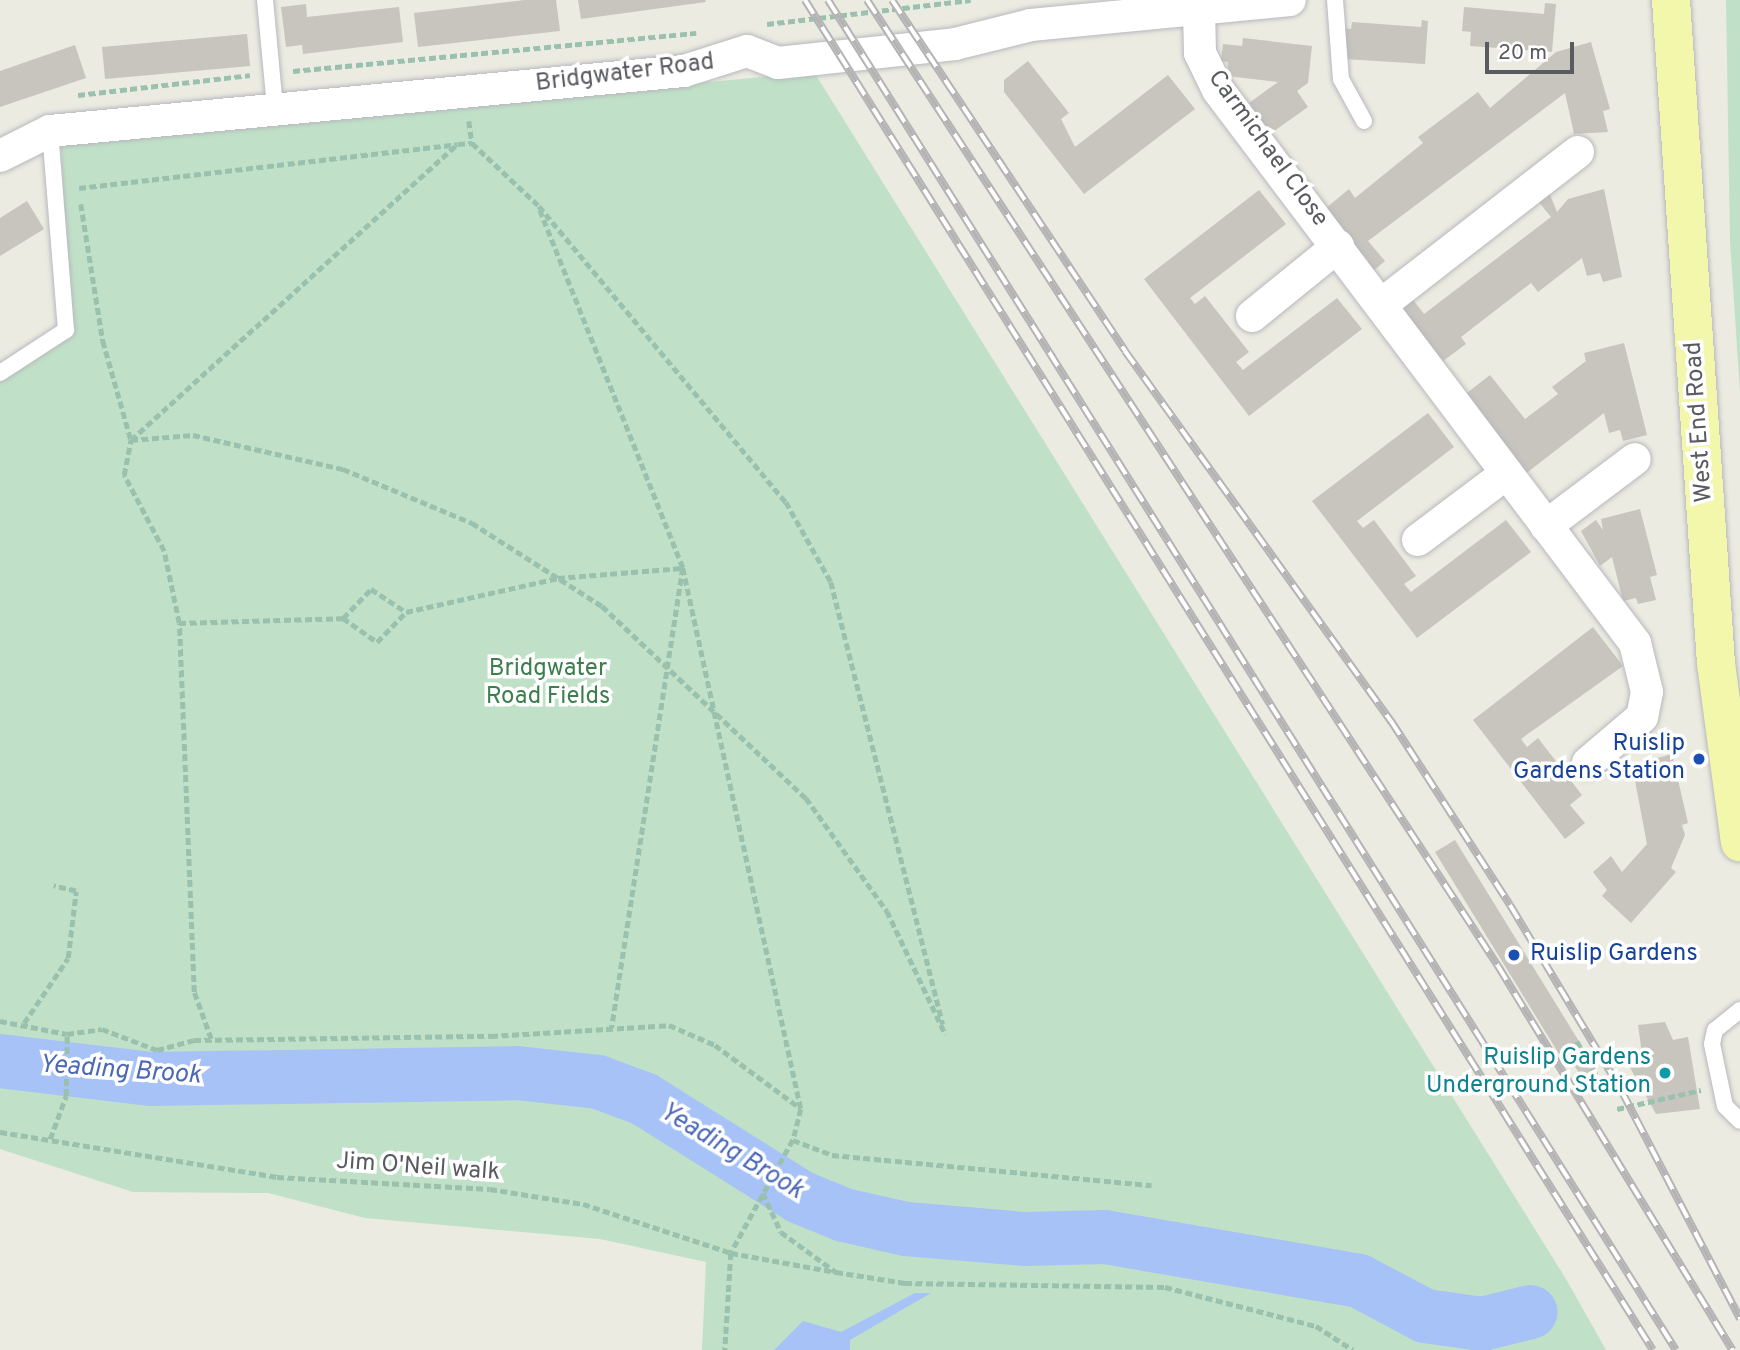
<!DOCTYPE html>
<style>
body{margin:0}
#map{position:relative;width:1740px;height:1350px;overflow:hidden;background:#ebebe1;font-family:Overpass,sans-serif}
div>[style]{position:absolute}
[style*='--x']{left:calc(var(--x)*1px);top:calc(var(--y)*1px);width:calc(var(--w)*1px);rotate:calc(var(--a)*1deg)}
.green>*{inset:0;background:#c0e1c7}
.water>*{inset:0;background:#a6c2f6}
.stream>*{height:9px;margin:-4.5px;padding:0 4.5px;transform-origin:4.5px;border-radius:4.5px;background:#a6c2f6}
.river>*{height:54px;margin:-27px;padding:0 27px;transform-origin:27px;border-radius:27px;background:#a6c2f6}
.building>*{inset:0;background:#c7c5be}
.path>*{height:4.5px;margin-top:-2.25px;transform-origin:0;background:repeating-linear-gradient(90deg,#9ac0ae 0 7px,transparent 0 10.5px)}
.roads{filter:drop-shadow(0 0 2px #b7b8bd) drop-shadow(0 0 2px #b7b8bd)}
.lane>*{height:16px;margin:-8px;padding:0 8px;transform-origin:8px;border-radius:8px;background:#fff}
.street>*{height:32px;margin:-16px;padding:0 16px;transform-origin:16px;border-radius:16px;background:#fff}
.primary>*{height:38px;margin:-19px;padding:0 19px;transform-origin:19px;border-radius:19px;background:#f2f7ab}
.rail>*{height:8px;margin-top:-4px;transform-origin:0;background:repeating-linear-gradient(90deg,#fff 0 16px,#b4b4b5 0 32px);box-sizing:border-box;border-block:2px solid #b4b4b5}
.dots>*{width:19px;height:19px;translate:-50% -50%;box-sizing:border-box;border:4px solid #fff;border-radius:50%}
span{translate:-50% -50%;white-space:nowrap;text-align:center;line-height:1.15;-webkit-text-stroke:7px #fff;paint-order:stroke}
.street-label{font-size:24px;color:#5a5b61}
.park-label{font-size:24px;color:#3c7e4e}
.transit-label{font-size:24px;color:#164399}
.right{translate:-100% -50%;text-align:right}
.left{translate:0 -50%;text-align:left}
.culture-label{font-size:24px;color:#0d838f}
.water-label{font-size:26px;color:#4c68b7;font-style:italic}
.scale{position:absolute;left:1485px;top:42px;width:89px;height:32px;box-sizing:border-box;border:4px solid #5a5b61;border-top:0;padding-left:9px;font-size:21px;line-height:24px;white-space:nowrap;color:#5a5b61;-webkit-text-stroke:5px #fff;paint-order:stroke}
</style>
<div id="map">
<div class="green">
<div style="clip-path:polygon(1726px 0,1740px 0,1740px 392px,1730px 241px)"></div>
<div style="clip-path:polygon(814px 72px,1566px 1279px,1606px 1350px,702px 1350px,706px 1262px,600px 1239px,365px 1218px,268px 1193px,133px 1192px,0 1149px,0 379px,27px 354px,70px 338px,61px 145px)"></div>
</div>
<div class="water">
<div style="clip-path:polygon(915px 1293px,931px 1293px,850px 1340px,850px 1350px,774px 1350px,803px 1321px,841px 1332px)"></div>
</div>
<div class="stream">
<div style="--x:1451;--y:1320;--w:40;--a:48"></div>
</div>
<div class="river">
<div style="--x:0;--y:1061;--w:153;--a:6.8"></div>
<div style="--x:152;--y:1079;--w:365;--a:-0.9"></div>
<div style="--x:517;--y:1073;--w:81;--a:6.3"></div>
<div style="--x:598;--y:1082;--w:49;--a:20.3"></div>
<div style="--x:644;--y:1099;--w:184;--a:32.1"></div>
<div style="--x:800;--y:1197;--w:48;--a:22.2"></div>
<div style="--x:844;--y:1215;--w:64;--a:12.7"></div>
<div style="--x:906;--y:1229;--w:120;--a:4.8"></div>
<div style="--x:1026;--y:1239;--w:79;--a:-1.5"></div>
<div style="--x:1105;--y:1237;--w:258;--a:9.8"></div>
<div style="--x:1359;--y:1281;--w:75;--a:27.9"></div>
<div style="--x:1425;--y:1316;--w:58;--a:8"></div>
<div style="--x:1482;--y:1324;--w:50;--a:-13.8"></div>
</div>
<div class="building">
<div style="clip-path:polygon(525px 0,556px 0,560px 31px,418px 47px,414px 13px)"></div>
<div style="clip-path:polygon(578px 0,705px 0,706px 2px,581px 19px)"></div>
<div style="clip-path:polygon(1545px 3px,1556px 4px,1552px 52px,1470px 46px,1471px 32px,1462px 31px,1464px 7px,1544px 14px)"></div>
<div style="clip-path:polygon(306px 4px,307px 17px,399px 7px,403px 42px,303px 54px,302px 45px,286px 47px,281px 7px)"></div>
<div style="clip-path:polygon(1422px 20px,1428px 21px,1425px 64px,1344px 59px,1341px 28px,1351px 29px,1352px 22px,1421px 27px)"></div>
<div style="clip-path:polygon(247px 34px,250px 66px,105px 79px,102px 47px)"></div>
<div style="clip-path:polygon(1243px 38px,1312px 46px,1308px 83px,1297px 91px,1308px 107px,1270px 134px,1249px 103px,1278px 82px,1227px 76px,1228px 62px,1221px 61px,1223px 44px,1242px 46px)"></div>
<div style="clip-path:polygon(1591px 42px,1610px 109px,1603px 111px,1608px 132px,1574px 134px,1565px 93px,1368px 241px,1385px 261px,1372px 272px,1325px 209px,1349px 189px,1355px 198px,1423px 143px,1418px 137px,1478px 92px,1490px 108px,1556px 52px)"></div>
<div style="clip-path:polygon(75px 45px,86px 78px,0 107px,0 71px)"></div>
<div style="clip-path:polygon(1028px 61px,1069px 113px,1061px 119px,1075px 147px,1168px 75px,1195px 109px,1084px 194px,1004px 92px,1004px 80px)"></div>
<div style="clip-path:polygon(1547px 187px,1557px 212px,1568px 199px,1604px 189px,1622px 277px,1603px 282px,1600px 273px,1587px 276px,1582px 258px,1538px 292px,1531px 283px,1461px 337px,1466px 344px,1443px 361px,1396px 301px,1407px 292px,1424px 314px,1551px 217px,1534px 196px)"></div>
<div style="clip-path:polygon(1259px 190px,1286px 224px,1190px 298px,1195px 304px,1205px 296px,1249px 352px,1236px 362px,1243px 370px,1337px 298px,1362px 329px,1249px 416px,1144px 279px)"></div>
<div style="clip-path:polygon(27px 201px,44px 229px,0 256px,0 218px)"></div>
<div style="clip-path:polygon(1624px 343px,1647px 435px,1623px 441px,1620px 430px,1609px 433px,1604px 413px,1524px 475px,1463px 396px,1490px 375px,1525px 419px,1558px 394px,1552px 387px,1586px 361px,1584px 353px)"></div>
<div style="clip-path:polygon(1428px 413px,1454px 447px,1357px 521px,1363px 528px,1374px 520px,1416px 576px,1404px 584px,1411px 592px,1506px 520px,1531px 552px,1417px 638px,1312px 501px)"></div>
<div style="clip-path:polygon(1640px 509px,1657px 575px,1650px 577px,1656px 600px,1638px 604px,1636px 598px,1623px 601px,1612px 557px,1600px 566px,1581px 531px,1596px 520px,1603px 530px,1601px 519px)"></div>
<div style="clip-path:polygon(1593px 627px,1623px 666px,1521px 739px,1527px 747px,1538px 738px,1582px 795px,1570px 805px,1585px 823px,1565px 839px,1473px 720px)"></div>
<div style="clip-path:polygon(1672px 754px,1688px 823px,1682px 825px,1685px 835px,1671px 868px,1676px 872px,1631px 923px,1602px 896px,1607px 890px,1593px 872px,1611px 856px,1622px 872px,1647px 844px,1632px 765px)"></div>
<div style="clip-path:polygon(1455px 840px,1580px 1043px,1597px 1070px,1582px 1077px,1565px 1052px,1559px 1054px,1435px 852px)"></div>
<div style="clip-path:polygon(1665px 1022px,1673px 1040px,1688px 1037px,1700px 1109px,1656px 1114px,1624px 1057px,1642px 1054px,1638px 1025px)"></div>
</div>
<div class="path">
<div style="--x:767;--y:24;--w:205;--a:-6.7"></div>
<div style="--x:293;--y:71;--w:405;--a:-5.4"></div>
<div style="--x:78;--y:95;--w:173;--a:-6.6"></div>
<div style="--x:469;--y:121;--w:22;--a:82"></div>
<div style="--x:472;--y:143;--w:92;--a:43.2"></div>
<div style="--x:539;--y:206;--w:386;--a:50.2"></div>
<div style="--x:786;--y:502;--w:92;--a:60.6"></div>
<div style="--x:831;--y:582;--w:456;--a:75.8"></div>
<div style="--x:79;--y:188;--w:381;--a:-6.6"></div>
<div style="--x:81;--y:204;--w:139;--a:80.9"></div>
<div style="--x:103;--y:341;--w:103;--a:74.2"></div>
<div style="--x:131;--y:440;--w:62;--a:-4.6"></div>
<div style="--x:193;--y:435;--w:154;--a:12.8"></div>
<div style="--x:343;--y:469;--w:140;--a:22.7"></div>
<div style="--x:472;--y:523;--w:154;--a:32.6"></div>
<div style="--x:602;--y:606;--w:280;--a:43.3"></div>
<div style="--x:806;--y:798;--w:139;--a:54.4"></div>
<div style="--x:887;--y:911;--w:137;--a:64.6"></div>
<div style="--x:540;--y:210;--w:386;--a:68.2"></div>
<div style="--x:683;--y:568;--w:465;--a:98.8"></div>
<div style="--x:343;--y:618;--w:40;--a:-46"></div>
<div style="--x:371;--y:589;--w:42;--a:33.3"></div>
<div style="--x:179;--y:623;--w:164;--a:-1.7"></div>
<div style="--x:343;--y:618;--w:42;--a:35.2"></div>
<div style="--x:377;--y:642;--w:42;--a:-46"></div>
<div style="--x:406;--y:612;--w:156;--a:-12.6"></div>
<div style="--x:558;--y:578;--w:125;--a:-4.6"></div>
<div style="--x:683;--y:568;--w:554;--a:77.7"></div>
<div style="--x:801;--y:1109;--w:32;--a:104"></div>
<div style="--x:793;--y:1140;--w:129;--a:118.8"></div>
<div style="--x:731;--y:1253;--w:107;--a:10.3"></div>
<div style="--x:0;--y:1021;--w:68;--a:11"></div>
<div style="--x:67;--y:1034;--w:35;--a:-8"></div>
<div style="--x:102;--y:1029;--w:59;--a:20.9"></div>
<div style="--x:157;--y:1050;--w:38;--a:-15"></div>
<div style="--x:194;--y:1040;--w:297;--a:-0.8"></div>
<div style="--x:491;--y:1036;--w:178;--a:-3.5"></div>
<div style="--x:669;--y:1025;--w:50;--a:23.5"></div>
<div style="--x:715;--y:1045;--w:106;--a:36.5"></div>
<div style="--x:24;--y:1023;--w:78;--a:-55.9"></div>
<div style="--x:68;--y:958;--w:67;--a:-83.2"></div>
<div style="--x:76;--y:891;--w:23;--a:-167"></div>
<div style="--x:211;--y:1039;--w:50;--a:-109.9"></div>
<div style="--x:194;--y:992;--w:369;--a:-92.3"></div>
<div style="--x:179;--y:623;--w:74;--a:-101.8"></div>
<div style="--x:164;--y:551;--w:86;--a:-117.8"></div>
<div style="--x:124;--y:475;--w:36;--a:-79"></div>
<div style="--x:131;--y:440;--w:441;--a:-42.2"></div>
<div style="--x:458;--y:144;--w:14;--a:-4"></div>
<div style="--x:1577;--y:1041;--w:51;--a:60.4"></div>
<div style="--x:1617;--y:1109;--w:86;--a:-12.7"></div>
<div style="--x:0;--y:1132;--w:281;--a:9.2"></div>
<div style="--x:277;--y:1177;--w:213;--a:3.2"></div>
<div style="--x:490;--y:1189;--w:94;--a:9.2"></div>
<div style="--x:583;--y:1204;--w:156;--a:18.3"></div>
<div style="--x:731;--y:1253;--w:97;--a:93.5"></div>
<div style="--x:50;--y:1139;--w:46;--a:-69.6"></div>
<div style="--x:66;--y:1096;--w:62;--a:-89.1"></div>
<div style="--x:793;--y:1140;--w:42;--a:21"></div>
<div style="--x:832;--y:1155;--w:321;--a:5.4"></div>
<div style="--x:763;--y:1193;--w:43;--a:65.2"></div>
<div style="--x:781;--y:1232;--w:68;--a:36"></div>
<div style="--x:836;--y:1272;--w:70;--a:9.1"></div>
<div style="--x:905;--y:1283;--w:260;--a:0.9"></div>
<div style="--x:1165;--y:1287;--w:156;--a:14.5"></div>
<div style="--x:1316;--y:1326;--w:44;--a:33"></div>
</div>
<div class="roads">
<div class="lane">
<div style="--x:265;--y:0;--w:108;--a:84.7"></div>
<div style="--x:1335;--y:0;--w:79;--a:85.7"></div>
<div style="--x:1341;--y:79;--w:48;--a:61.3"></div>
<div style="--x:0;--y:373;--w:79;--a:-33.1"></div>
<div style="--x:66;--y:330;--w:200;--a:-94.6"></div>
<div style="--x:1740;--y:1010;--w:32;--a:141"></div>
<div style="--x:1715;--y:1030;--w:14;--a:102"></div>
<div style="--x:1712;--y:1044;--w:63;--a:78.2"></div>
<div style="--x:1725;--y:1106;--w:21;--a:45"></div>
</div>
<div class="street">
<div style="--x:1199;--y:9;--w:44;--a:88.7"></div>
<div style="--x:1200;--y:53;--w:41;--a:64.1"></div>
<div style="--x:1218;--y:90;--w:693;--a:52.98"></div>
<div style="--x:1635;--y:643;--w:50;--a:76.2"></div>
<div style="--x:1647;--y:692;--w:25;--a:101"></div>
<div style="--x:1642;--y:717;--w:71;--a:139.6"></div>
<div style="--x:0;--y:156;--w:56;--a:-26.6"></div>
<div style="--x:50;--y:131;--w:637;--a:-5.41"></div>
<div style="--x:684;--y:71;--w:66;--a:-17.6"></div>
<div style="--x:747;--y:51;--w:33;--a:21"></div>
<div style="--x:778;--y:63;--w:178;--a:-6.1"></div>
<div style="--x:955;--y:44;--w:78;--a:-14"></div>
<div style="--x:1031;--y:25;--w:260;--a:-5.5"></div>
<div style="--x:1382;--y:304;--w:248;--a:-37.8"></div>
<div style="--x:1252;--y:316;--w:111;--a:-39.1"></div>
<div style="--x:1546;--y:526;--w:111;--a:-37"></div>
<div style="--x:1418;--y:540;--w:111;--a:-37"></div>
</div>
<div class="primary">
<div style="--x:1671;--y:0;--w:665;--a:86.12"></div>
<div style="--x:1716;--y:663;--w:181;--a:82.4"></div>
</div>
</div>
<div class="rail">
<div style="--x:805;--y:0;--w:1594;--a:57.87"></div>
<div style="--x:828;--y:0;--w:1594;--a:57.87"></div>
<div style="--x:867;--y:0;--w:1154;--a:56.85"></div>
<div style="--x:1498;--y:966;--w:450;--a:58.6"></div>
<div style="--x:892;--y:0;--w:421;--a:56.4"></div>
<div style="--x:1125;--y:351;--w:456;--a:54.3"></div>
<div style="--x:1391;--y:721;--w:219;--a:57.1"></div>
<div style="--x:1510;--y:905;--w:216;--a:59"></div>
<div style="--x:1621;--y:1090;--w:258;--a:62.5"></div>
</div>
<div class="dots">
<div style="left:1699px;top:759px;background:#1a4fb4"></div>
<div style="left:1514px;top:955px;background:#1a4fb4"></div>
<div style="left:1665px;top:1073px;background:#0f9aa8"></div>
</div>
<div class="street-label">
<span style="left:625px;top:74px;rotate:-7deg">Bridgwater Road</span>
<span style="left:1267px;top:149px;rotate:54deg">Carmichael Close</span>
<span style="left:1700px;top:422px;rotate:-94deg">West End Road</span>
<span style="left:418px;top:1168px;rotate:4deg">Jim O'Neil walk</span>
</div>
<div class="park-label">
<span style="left:548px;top:684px">Bridgwater<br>Road Fields</span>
</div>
<div class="transit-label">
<span class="right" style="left:1685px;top:759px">Ruislip<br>Gardens Station</span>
<span class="left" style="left:1530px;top:955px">Ruislip Gardens</span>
</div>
<div class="culture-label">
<span class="right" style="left:1651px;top:1073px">Ruislip Gardens<br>Underground Station</span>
</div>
<div class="water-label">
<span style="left:120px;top:1071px;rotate:4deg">Yeading Brook</span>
<span style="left:731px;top:1152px;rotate:31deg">Yeading Brook</span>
</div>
<div class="scale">20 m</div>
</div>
